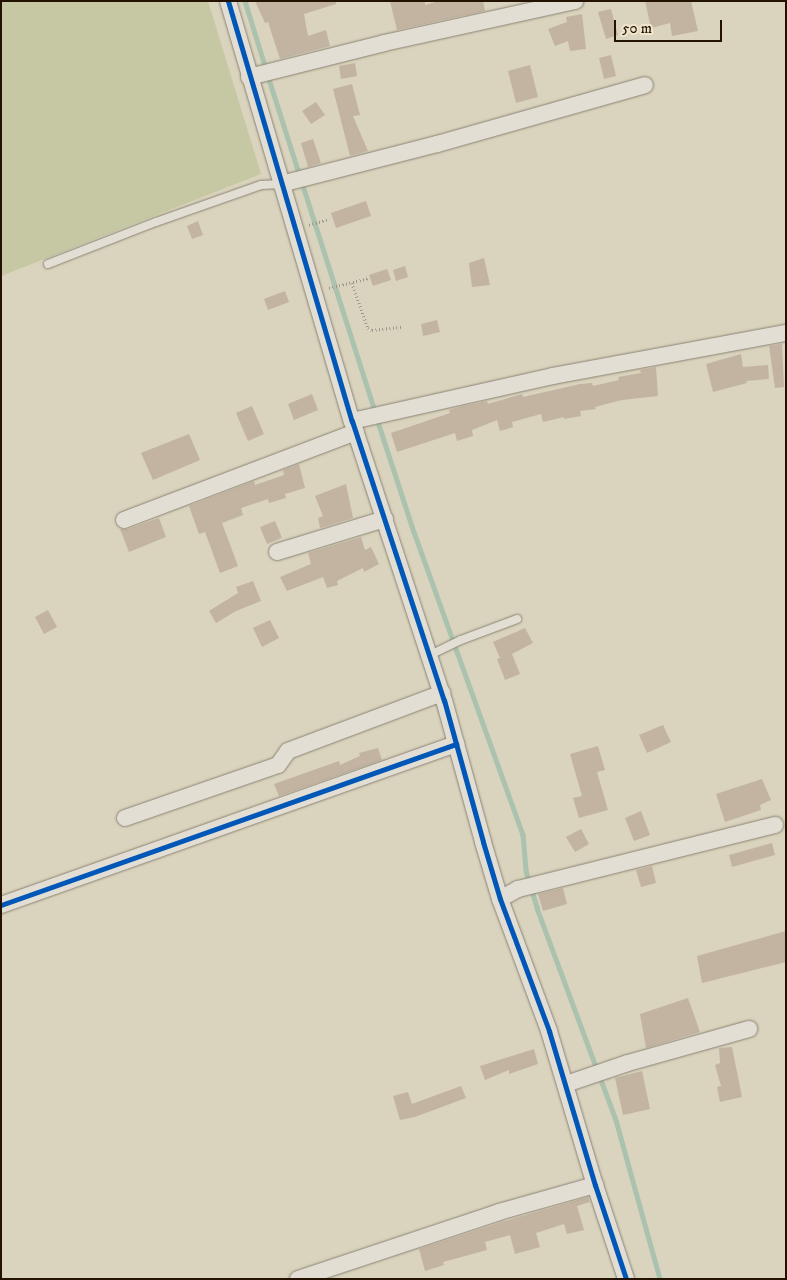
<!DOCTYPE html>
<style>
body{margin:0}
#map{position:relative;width:787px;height:1280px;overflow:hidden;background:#dad3bd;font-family:"IM FELL DW Pica",serif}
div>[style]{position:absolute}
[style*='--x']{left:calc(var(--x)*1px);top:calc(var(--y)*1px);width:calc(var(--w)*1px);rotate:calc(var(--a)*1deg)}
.green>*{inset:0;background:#c5c8a2}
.stream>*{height:4.5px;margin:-2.25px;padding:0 2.25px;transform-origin:2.25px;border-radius:2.25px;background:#abc2ae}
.building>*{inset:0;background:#c3b4a2}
.path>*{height:2.5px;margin-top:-1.25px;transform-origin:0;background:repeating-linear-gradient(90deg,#9d988e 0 1px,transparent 0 3.5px)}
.roads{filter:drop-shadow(0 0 1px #8a8374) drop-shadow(0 0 1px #8a8374)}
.service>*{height:8px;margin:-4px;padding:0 4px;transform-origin:4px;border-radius:4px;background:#e2ded3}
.minor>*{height:16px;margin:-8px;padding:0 8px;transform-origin:8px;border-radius:8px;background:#e2ded3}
.cycleway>*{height:5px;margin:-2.5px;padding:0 2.5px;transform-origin:2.5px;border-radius:2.5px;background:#0057b8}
span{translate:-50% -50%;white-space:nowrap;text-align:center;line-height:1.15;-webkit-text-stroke:4.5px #efe6cc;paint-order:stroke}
.frame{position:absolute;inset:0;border:2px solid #241200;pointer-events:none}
.scale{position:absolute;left:614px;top:20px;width:108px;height:22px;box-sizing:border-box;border:2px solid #241200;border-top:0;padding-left:6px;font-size:15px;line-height:18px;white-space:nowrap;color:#241200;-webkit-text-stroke:4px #efe6cc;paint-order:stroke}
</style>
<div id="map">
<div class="green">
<div style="clip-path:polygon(1px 1px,208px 1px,261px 174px,1px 276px)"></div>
</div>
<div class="stream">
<div style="--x:245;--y:1;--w:71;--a:72.8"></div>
<div style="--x:268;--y:76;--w:353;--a:72.3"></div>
<div style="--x:377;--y:419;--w:119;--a:71.9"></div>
<div style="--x:414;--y:532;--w:322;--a:70.2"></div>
<div style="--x:523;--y:835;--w:36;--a:85"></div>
<div style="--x:526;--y:871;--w:39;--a:73"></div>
<div style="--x:537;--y:908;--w:172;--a:69.6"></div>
<div style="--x:600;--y:1077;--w:46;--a:69.6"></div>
<div style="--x:616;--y:1120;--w:165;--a:74.5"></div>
</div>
<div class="building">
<div style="clip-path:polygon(255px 1px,336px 1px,336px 4px,304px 14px,308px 36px,326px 30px,330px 46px,280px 59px,268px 22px,265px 23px)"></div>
<div style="clip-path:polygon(390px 1px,425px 1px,425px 5px,439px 1px,483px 1px,485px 11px,397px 30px)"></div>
<div style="clip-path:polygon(645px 1px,691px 1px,698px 31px,672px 36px,670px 23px,651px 28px)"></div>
<div style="clip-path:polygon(611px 9px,618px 35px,606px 39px,598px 12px)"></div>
<div style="clip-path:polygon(582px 14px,586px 49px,570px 51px,568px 41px,555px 46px,548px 29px,567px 22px,566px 17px)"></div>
<div style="clip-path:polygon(611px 55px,616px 76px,604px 79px,599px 58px)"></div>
<div style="clip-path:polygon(355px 63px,357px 76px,341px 79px,339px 66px)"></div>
<div style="clip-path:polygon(530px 65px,538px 97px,516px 103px,508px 71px)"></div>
<div style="clip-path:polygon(352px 84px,360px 115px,353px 116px,368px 151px,350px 156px,333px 89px)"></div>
<div style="clip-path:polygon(316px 102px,325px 115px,311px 124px,302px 111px)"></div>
<div style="clip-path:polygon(313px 139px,321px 163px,308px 167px,301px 143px)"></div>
<div style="clip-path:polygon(366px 201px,371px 216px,336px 228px,331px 213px)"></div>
<div style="clip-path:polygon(198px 221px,203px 235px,192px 239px,187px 226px)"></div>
<div style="clip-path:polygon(484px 258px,490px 285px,472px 287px,469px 263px)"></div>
<div style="clip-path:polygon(405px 266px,408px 277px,396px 281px,393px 270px)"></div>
<div style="clip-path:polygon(387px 269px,391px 280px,373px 286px,369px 275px)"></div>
<div style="clip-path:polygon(285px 291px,289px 302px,268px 310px,264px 299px)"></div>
<div style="clip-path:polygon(437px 320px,440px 332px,423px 336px,421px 324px)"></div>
<div style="clip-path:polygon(782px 344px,784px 387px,775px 388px,769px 346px)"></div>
<div style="clip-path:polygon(741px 354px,743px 367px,768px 365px,769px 379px,746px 381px,747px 383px,713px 392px,706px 364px)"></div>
<div style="clip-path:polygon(656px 367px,658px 396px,622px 400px,595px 407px,596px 409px,580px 411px,581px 416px,564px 419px,564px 417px,543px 422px,541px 414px,512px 422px,513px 427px,500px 431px,497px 420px,472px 430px,473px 436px,457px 441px,455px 433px,397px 452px,391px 433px,450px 413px,449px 410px,459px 407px,487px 401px,488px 404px,522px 394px,523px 397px,580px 384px,592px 383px,593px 386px,619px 380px,618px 377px,641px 373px,640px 370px)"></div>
<div style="clip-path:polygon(312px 394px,318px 410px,294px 420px,288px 404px)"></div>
<div style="clip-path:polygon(252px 406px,264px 434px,248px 441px,236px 413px)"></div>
<div style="clip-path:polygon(189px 434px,200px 460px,153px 480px,141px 453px)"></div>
<div style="clip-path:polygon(299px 464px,305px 488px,285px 494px,286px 498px,269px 503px,268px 499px,241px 508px,243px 515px,222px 523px,238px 566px,220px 573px,205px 532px,199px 534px,189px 506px,254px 481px,255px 485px,284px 475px,283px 470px)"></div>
<div style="clip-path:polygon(346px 484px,353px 518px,320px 528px,318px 518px,323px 516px,315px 496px)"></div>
<div style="clip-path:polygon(159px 518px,166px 537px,129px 552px,120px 529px,128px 529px)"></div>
<div style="clip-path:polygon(275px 521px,282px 538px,267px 544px,260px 527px)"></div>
<div style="clip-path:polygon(361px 537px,365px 550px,371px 547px,379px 564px,364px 572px,363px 568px,337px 581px,338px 585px,327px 588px,323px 577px,287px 591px,280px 577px,311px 564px,308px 553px)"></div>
<div style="clip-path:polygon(253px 581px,261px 601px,236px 611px,216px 623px,209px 611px,238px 593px,236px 587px)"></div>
<div style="clip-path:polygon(48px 610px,57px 627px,44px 634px,35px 617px)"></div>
<div style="clip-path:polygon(270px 620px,279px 638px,262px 647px,253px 628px)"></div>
<div style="clip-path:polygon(525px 628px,533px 643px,512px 654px,520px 674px,505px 680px,497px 659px,500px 658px,493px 642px)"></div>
<div style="clip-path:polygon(663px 725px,671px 742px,647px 753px,639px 735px)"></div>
<div style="clip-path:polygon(598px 746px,605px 770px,597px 772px,608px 810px,579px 818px,573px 798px,582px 796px,570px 754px)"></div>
<div style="clip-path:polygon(378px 748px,382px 760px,279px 796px,274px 784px,339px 761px,340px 765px,360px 756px,359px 753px)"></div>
<div style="clip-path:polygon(762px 779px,771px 800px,760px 805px,761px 810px,725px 822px,716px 794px)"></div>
<div style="clip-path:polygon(641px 811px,650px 835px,634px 841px,625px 818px)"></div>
<div style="clip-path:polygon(581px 829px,589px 844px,575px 852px,566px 837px)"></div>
<div style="clip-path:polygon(772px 843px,775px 855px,732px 867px,729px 855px)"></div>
<div style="clip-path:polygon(652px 866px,656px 883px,641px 887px,636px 870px)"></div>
<div style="clip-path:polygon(563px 888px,567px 904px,543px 911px,538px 894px)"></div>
<div style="clip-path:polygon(786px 931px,786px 962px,702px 983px,697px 956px)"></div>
<div style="clip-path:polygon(688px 998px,700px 1032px,646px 1048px,640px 1014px)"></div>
<div style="clip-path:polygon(732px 1047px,742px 1097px,720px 1102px,717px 1087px,721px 1086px,715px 1065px,720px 1063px,719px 1048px)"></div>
<div style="clip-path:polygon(534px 1049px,538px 1064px,509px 1074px,509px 1070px,485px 1080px,480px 1066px)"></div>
<div style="clip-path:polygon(642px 1071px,650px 1109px,623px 1115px,615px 1078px)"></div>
<div style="clip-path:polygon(461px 1086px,466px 1098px,415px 1117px,400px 1120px,393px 1096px,408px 1092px,412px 1104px)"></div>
<div style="clip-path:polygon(588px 1197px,590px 1202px,577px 1206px,584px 1230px,567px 1234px,564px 1224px,536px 1233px,540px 1247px,515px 1254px,510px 1235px,485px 1242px,487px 1250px,443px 1262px,444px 1265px,425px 1271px,419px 1249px,502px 1222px)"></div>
</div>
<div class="path">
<div style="--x:309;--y:225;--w:21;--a:-17"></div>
<div style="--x:352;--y:283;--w:48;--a:70.4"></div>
<div style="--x:368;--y:328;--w:4;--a:27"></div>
<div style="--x:372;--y:330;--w:30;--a:-6"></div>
<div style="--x:329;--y:288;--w:41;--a:-14"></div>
</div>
<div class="roads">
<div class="service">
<div style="--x:48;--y:264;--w:116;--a:-21.3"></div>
<div style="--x:156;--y:222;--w:111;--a:-19.4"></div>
<div style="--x:261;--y:185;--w:20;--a:-3"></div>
<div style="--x:430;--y:655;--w:34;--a:-26"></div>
<div style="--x:461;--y:640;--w:60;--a:-20.6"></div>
</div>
<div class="minor">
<div style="--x:228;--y:1;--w:438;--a:73.6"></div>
<div style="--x:352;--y:421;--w:294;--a:71.8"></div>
<div style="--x:444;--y:700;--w:147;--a:74.6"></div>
<div style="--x:483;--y:842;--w:59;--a:73.4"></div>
<div style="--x:500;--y:899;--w:141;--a:69.6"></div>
<div style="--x:549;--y:1031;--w:161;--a:73.4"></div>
<div style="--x:595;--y:1185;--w:99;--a:71.7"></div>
<div style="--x:249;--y:77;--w:139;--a:-14.1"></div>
<div style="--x:384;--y:43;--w:196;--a:-12.4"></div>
<div style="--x:281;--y:184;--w:161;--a:-14.4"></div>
<div style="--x:437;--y:144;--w:216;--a:-15.8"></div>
<div style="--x:352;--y:421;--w:206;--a:-12.6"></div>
<div style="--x:553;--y:376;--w:237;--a:-10.5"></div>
<div style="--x:124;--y:520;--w:248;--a:-20.8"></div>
<div style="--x:277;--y:552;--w:113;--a:-17"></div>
<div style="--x:125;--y:818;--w:162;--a:-19.1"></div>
<div style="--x:278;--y:765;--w:17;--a:-54"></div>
<div style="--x:288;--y:751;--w:165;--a:-20.6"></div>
<div style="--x:500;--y:899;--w:21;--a:-29"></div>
<div style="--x:518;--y:889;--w:265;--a:-14"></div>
<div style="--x:1;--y:905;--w:483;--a:-19.5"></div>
<div style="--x:566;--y:1084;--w:65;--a:-18.7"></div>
<div style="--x:628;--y:1063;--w:126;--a:-15.7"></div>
<div style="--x:298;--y:1279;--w:212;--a:-18.4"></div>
<div style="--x:499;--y:1212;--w:100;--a:-15.7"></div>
</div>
</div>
<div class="cycleway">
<div style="--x:228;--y:1;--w:438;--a:73.6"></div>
<div style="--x:352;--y:421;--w:294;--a:71.8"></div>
<div style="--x:444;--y:700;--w:147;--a:74.6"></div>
<div style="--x:483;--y:842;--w:59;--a:73.4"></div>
<div style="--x:500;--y:899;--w:141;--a:69.6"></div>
<div style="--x:549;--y:1031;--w:161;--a:73.4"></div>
<div style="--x:595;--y:1185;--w:99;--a:71.7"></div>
<div style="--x:1;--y:905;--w:483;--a:-19.5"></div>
</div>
<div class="frame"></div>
<div class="scale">50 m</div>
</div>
